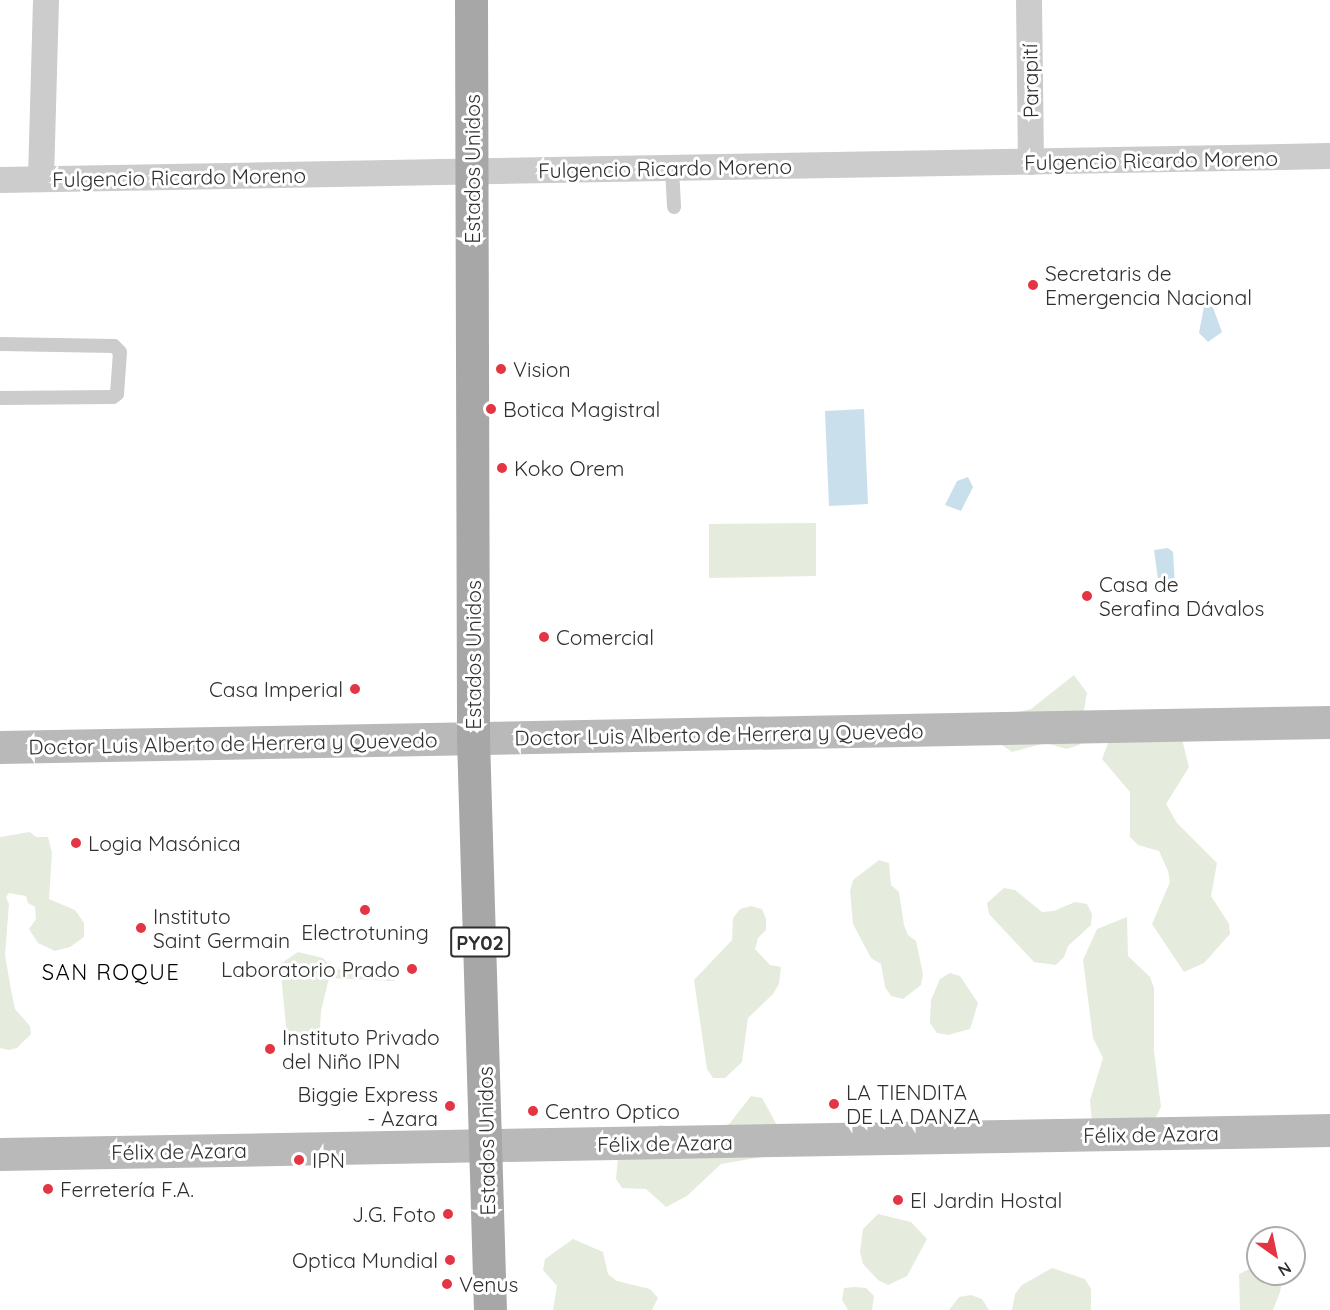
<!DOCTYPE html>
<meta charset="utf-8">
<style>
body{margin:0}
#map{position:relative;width:1330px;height:1310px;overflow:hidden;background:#fff;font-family:Quicksand,sans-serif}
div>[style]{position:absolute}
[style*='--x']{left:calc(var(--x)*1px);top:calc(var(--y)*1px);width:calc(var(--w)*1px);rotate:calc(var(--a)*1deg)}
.green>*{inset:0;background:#e5ecdd}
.water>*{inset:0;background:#cadfec}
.lane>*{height:14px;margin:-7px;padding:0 7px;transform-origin:7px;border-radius:7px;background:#ccc}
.street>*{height:26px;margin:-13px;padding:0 13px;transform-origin:13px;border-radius:13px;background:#ccc}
.secondary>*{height:33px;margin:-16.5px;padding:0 16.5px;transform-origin:16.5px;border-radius:16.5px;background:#b9b9b9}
.primary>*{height:33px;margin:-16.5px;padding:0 16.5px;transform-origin:16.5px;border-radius:16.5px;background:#a7a7a7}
.dots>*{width:16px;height:16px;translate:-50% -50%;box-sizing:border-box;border:3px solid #fff;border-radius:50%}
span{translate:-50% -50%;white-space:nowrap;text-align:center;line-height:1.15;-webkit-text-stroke:6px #fff;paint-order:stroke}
.shield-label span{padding:2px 4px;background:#fff;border:2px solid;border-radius:4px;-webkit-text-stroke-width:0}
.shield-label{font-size:20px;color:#2f2f2f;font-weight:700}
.street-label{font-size:21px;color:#2f2f2f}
.poi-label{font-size:21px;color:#2f2f2f}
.left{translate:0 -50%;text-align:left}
.right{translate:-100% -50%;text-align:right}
.neighbourhood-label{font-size:22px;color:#000;letter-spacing:1.5px}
.north{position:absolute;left:1246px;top:1226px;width:60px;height:60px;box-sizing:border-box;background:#fff;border:2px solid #acacac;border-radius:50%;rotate:147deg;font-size:16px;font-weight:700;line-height:24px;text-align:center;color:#2f2f2f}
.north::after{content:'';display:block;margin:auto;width:21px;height:27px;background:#e33543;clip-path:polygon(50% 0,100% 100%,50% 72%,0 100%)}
</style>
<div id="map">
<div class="green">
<div style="clip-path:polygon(816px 523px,816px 576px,709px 578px,709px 524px)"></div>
<div style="clip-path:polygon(1074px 675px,1087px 693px,1083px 715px,1087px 737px,1079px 745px,1067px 749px,1045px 743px,1012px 752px,1002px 745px,998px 734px,1009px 714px,1031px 709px)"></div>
<div style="clip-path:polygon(1181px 735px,1189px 767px,1166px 804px,1177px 823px,1217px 863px,1211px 896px,1229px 924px,1230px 934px,1204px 963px,1184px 972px,1152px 924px,1170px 882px,1168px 871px,1159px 851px,1138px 845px,1130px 837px,1130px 792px,1102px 759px,1110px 738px)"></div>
<div style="clip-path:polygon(30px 832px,36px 837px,48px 837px,52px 853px,49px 899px,75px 910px,84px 923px,84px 937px,70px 947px,55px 951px,38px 943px,29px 929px,36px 919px,35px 907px,28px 903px,26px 896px,9px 893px,6px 897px,9px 904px,5px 955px,11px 990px,15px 1009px,30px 1026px,31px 1034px,17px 1048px,9px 1050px,0 1048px,0 837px)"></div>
<div style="clip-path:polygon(879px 860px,889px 863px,891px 885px,899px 892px,904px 925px,908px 935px,916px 941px,923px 974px,921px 985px,903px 999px,891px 996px,885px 987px,881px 964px,871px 958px,853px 924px,850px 891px,853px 880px)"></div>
<div style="clip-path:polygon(1004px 888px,1015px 890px,1042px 912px,1054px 911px,1075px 902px,1087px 904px,1092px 914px,1091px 925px,1068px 946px,1064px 957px,1056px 965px,1034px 962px,989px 914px,987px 903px)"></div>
<div style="clip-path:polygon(751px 906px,762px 909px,766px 919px,766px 930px,758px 938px,755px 949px,770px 965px,781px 967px,779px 984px,773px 994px,748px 1018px,742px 1062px,725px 1078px,713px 1078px,707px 1069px,694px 980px,732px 940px,733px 918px,740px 909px)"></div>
<div style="clip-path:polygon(1127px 917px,1128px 956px,1150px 977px,1154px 988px,1154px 1051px,1161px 1107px,1156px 1117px,1093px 1133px,1090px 1100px,1103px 1058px,1093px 1038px,1083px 960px,1097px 929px)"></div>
<div style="clip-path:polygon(298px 952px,323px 958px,332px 968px,390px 975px,395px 981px,329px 978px,321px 1011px,319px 1043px,288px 1047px,280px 964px)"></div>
<div style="clip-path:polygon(950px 973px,960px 976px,978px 1003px,970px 1029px,948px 1035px,937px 1033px,930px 1023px,931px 1000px,940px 979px)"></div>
<div style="clip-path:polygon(751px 1096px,762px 1098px,778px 1127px,778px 1154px,721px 1164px,687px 1196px,666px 1207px,646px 1189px,622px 1188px,616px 1179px,618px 1156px,639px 1131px,661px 1125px,712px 1136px,730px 1123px)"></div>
<div style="clip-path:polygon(878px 1214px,911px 1222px,927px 1239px,907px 1276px,888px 1285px,878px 1280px,863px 1264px,860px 1252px,863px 1229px)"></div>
<div style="clip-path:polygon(573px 1239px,603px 1252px,608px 1274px,617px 1281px,650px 1289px,658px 1298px,652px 1310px,553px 1310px,557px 1286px,543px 1270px,545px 1259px)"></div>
<div style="clip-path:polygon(1258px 1265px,1258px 1274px,1276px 1274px,1282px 1281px,1280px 1292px,1273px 1310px,1240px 1310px,1239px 1274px)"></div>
<div style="clip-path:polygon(1052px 1268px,1085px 1279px,1091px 1289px,1091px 1310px,1012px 1310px,1015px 1294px,1022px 1285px)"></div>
<div style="clip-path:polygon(855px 1287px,866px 1288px,874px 1296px,872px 1310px,848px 1310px,842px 1300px,844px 1288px)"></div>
<div style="clip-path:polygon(971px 1295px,982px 1299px,989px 1310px,949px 1310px,959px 1297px)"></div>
</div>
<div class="water">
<div style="clip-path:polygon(1205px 301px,1212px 305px,1222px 332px,1208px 342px,1199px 333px)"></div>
<div style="clip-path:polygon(864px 409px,868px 504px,829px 506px,825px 411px)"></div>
<div style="clip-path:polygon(968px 477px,973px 487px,961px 511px,945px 505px,957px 481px)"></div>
<div style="clip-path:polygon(1168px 548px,1173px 552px,1175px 586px,1159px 587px,1154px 550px)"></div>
</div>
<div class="lane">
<div style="--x:672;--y:168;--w:39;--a:87"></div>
<div style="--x:0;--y:344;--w:114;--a:1"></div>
<div style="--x:114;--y:346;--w:8;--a:45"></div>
<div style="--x:120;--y:352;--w:42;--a:94.1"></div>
<div style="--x:117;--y:394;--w:5;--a:143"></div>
<div style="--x:113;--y:397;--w:113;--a:179.5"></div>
</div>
<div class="street">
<div style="--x:1029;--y:0;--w:162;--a:89.3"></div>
<div style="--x:41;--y:179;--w:179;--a:-88.4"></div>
<div style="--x:0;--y:180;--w:1330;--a:-1.03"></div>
</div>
<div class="secondary">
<div style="--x:0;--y:747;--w:1330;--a:-1.08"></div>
<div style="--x:0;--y:1154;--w:1330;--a:-1.03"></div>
</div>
<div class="primary">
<div style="--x:471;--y:0;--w:738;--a:89.84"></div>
<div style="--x:473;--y:738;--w:572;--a:88.3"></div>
</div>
<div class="dots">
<div style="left:1033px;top:285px;background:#e33543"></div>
<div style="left:501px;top:369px;background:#e33543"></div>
<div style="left:491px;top:409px;background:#e33543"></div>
<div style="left:502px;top:468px;background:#e33543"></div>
<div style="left:1087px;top:596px;background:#e33543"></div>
<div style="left:544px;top:637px;background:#e33543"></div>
<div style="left:355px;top:689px;background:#e33543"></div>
<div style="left:76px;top:843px;background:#e33543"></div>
<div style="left:365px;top:910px;background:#e33543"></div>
<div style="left:141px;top:928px;background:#e33543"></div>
<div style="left:412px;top:969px;background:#e33543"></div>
<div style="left:270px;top:1049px;background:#e33543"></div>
<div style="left:834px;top:1104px;background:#e33543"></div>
<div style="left:450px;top:1106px;background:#e33543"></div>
<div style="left:533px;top:1111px;background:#e33543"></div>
<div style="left:299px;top:1160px;background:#e33543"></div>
<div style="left:48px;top:1189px;background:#e33543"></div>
<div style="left:898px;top:1200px;background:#e33543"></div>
<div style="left:448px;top:1214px;background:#e33543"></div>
<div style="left:450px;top:1260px;background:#e33543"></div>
<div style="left:447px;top:1284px;background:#e33543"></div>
</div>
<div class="shield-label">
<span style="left:480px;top:942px">PY02</span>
</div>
<div class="street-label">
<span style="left:1030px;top:81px;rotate:-91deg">Parapití</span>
<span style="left:1151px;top:160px;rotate:-1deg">Fulgencio Ricardo Moreno</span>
<span style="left:665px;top:168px;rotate:-1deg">Fulgencio Ricardo Moreno</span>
<span style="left:472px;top:169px;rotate:-90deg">Estados Unidos</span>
<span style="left:179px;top:177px;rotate:-1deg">Fulgencio Ricardo Moreno</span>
<span style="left:473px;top:655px;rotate:-90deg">Estados Unidos</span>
<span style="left:719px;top:734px;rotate:-1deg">Doctor Luis Alberto de Herrera y Quevedo</span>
<span style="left:233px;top:743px;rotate:-1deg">Doctor Luis Alberto de Herrera y Quevedo</span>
<span style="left:1151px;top:1134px;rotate:-1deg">Félix de Azara</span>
<span style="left:486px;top:1141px;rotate:-91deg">Estados Unidos</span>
<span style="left:665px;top:1143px;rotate:-1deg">Félix de Azara</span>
<span style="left:179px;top:1151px;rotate:-1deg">Félix de Azara</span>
</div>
<div class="poi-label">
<span class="left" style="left:1045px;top:285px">Secretaris de<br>Emergencia Nacional</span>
<span class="left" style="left:513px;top:369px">Vision</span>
<span class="left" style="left:503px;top:409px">Botica Magistral</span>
<span class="left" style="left:514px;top:468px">Koko Orem</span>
<span class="left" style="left:1099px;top:596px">Casa de<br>Serafina Dávalos</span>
<span class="left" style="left:556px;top:637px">Comercial</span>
<span class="right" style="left:343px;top:689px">Casa Imperial</span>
<span class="left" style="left:88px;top:843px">Logia Masónica</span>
<span class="left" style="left:153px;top:928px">Instituto<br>Saint Germain</span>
<span style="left:365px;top:932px">Electrotuning</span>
<span class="right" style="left:400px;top:969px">Laboratorio Prado</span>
<span class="left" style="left:282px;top:1049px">Instituto Privado<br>del Niño IPN</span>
<span class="left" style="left:846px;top:1104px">LA TIENDITA<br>DE LA DANZA</span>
<span class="right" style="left:438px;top:1106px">Biggie Express<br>- Azara</span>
<span class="left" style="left:545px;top:1111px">Centro Optico</span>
<span class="left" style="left:312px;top:1160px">IPN</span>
<span class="left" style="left:60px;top:1189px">Ferretería F.A.</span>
<span class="left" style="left:910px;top:1200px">El Jardin Hostal</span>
<span class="right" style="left:436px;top:1214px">J.G. Foto</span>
<span class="right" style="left:438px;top:1260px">Optica Mundial</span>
<span class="left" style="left:459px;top:1284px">Venus</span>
</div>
<div class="neighbourhood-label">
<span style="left:111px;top:973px">SAN ROQUE</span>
</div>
<div class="north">N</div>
</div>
